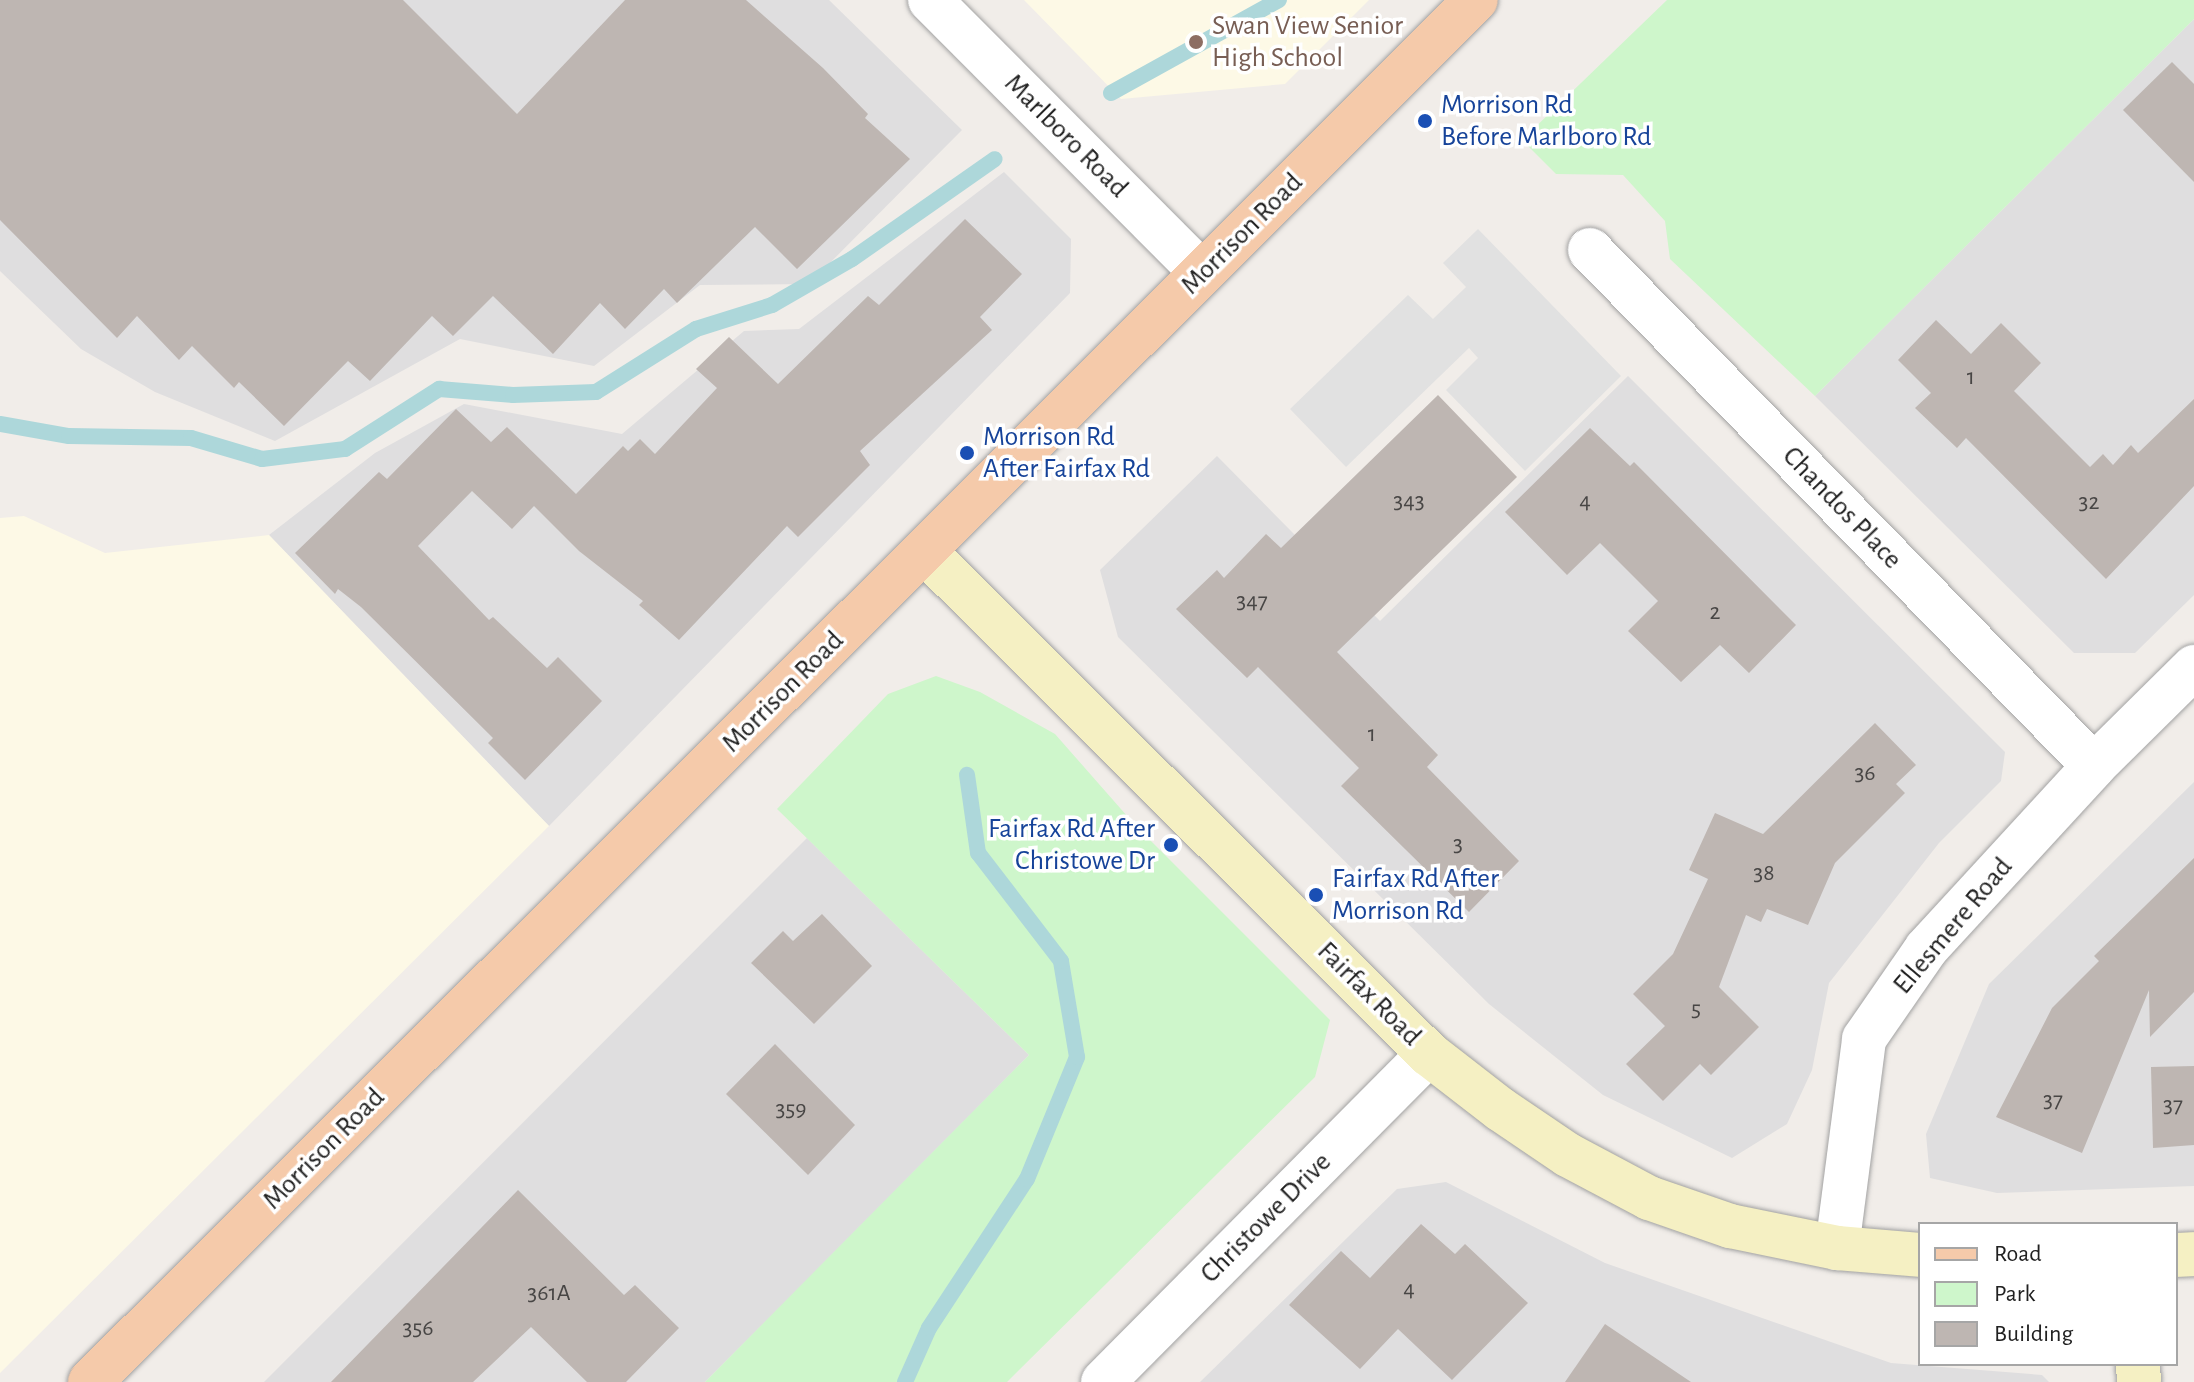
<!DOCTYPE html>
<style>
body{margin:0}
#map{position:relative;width:2194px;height:1382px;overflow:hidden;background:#f1ede9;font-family:"Alegreya Sans",sans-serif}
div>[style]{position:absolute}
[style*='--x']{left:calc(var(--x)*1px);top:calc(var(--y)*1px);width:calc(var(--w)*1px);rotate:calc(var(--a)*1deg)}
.residential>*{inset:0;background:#dfdedf}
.education>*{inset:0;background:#fdf9e6}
.park>*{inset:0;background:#cef6cb}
.parking>*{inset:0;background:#e1e1e1}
.stream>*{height:16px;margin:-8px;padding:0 8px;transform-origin:8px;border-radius:8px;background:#add7da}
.building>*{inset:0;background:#beb6b2}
.roads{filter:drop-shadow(0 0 2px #a2a2a2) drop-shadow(0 0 2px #a2a2a2)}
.street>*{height:44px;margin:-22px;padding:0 22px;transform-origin:22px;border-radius:22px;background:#fff}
.secondary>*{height:44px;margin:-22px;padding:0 22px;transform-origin:22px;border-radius:22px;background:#f5f0c3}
.primary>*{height:44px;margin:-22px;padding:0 22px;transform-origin:22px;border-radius:22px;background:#f5caaa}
.dots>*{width:22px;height:22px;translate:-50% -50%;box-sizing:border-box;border:4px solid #fff;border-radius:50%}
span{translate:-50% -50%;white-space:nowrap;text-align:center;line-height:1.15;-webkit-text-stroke:7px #fff;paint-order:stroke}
.number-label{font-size:24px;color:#484645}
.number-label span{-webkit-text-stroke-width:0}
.education-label{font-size:28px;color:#785e54}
.left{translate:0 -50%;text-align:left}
.transit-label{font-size:28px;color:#164399}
.right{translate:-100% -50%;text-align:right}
.street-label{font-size:28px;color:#212121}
.legend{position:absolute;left:1918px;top:1222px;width:260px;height:144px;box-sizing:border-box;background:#fff;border:2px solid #a6a6a6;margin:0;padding:10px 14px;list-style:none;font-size:24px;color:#212121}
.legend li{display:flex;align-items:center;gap:16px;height:40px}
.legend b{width:40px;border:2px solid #a6a6a6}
</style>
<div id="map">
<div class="residential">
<div style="clip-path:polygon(0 0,829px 0,962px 130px,809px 284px,700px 285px,594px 366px,460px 339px,275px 441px,155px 392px,81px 349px,0 271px)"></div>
<div style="clip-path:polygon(2194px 19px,2194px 595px,2135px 653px,2074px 653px,1815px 396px)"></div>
<div style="clip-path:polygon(1004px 172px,1071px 239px,1070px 293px,549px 826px,269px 535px,375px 453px,464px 404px,622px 434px,744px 331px,799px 329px)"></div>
<div style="clip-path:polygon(1628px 376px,2005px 752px,2001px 781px,1939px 843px,1829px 983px,1812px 1070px,1787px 1124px,1732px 1158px,1603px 1095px,1489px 1004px,1118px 637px,1100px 570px,1217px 456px,1380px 621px)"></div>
<div style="clip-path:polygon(2194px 782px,2194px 1186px,1997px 1193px,1930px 1178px,1926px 1134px,1989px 984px)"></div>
<div style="clip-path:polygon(807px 838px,1029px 1055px,802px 1285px,705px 1382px,264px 1382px)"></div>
<div style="clip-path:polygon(1446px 1182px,1605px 1263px,1891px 1363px,2042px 1375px,2049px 1382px,1200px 1382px,1397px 1189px)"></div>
</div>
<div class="education">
<div style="clip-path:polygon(1024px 0,1369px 0,1285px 84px,1121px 99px)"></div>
<div style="clip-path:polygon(24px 516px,105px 553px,269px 535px,549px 826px,0 1373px,0 518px)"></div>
</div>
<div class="park">
<div style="clip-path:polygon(1667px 0,2194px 0,2194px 19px,1815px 396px,1670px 259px,1665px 221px,1623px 175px,1556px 174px,1522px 140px)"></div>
<div style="clip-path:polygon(936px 676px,980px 692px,1055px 734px,1135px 825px,1330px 1020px,1315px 1077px,1007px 1382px,705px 1382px,1029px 1055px,777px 809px,888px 694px)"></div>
</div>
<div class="parking">
<div style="clip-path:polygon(1478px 229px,1621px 376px,1525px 471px,1446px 390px,1478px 358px,1469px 348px,1346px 467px,1290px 409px,1408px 295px,1433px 319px,1466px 287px,1443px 263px)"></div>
</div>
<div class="stream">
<div style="--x:1111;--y:93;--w:192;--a:-29"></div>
<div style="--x:0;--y:424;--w:70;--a:9.9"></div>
<div style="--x:69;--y:436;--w:122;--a:0.9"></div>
<div style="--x:191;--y:438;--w:74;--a:16.5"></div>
<div style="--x:262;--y:459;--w:84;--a:-6.9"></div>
<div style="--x:345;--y:449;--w:112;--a:-32.6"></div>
<div style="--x:439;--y:389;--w:74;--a:4.6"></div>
<div style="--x:513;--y:395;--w:83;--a:-2.1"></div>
<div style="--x:596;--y:392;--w:118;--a:-32.2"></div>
<div style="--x:696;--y:329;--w:80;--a:-17.5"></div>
<div style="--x:772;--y:305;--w:92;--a:-29.9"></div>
<div style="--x:852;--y:259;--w:174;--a:-35"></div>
<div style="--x:905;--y:1382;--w:59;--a:-66"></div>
<div style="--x:929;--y:1328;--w:178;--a:-56.7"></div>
<div style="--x:1027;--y:1179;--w:132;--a:-67.7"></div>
<div style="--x:1077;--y:1057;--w:97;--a:-99.5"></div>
<div style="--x:1061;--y:961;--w:136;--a:-127.5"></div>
<div style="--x:978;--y:853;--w:79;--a:-98"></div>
</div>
<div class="building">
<div style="clip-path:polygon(0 0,403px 0,517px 114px,625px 0,746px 0,823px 68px,868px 114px,865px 118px,910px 159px,797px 269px,755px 227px,677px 303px,664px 289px,625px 329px,600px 303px,553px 354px,493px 296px,453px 336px,432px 316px,370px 381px,348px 361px,284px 426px,239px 382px,234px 388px,192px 346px,179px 360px,137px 316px,117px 338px,0 220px)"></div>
<div style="clip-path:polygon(2172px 62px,2194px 84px,2194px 182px,2123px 110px)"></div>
<div style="clip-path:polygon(965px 219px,1022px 274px,980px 317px,992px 330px,860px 451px,870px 465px,798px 537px,787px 526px,679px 640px,639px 605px,643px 601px,579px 551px,534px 506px,512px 529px,472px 491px,418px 546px,489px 620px,493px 617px,547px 668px,558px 657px,602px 701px,525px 780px,488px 743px,493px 738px,361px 607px,338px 589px,335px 594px,295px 553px,379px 472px,387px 479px,456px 409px,491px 442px,507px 427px,576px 494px,623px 446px,628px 451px,640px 439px,655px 454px,717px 388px,696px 369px,729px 337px,778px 384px,868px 296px,879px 305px)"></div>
<div style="clip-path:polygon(1936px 320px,1971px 354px,2001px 323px,2041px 363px,2014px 391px,2090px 467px,2103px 454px,2113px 465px,2131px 445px,2138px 453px,2194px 399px,2194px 486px,2106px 579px,1966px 438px,1957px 448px,1915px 408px,1931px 393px,1898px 360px)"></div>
<div style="clip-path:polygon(1438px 395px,1517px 477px,1337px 652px,1438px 755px,1427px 767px,1519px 861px,1469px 912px,1341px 786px,1359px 768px,1258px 667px,1247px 678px,1176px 609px,1217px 570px,1224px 578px,1266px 534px,1281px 548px)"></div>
<div style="clip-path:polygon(1590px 428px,1630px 466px,1634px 462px,1796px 625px,1749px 673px,1720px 645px,1681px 682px,1628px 631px,1658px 601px,1600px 543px,1567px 575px,1505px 512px)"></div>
<div style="clip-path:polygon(1875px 723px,1916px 765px,1896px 784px,1905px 793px,1835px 863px,1808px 925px,1767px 909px,1761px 922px,1746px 915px,1719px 987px,1759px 1027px,1711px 1075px,1700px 1064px,1663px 1101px,1626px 1064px,1665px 1026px,1633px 994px,1673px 954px,1708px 879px,1689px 870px,1715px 813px,1763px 834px)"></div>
<div style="clip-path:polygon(2194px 858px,2194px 992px,2150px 1037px,2149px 990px,2082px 1153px,1996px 1117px,2052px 1008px,2099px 961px,2094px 956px)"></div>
<div style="clip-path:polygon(822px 914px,872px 966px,814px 1024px,751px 963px,783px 931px,793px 941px)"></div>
<div style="clip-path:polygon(775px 1044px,855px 1125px,808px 1175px,726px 1094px)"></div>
<div style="clip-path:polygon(2194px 1066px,2194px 1145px,2153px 1148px,2151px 1067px)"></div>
<div style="clip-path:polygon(518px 1190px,624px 1295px,635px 1285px,679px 1328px,626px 1382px,587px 1382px,531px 1327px,473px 1382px,331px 1382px)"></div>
<div style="clip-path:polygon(1421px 1224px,1455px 1254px,1465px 1244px,1528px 1303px,1452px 1380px,1398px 1329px,1360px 1369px,1289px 1305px,1341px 1251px,1370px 1278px)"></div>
<div style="clip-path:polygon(1605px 1324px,1691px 1382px,1565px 1382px)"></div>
</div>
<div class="roads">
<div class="street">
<div style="--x:930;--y:0;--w:385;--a:45.1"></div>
<div style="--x:1590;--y:250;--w:721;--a:45.67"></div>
<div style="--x:1837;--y:1248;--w:211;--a:-82.6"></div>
<div style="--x:1864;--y:1039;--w:109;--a:-55.4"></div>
<div style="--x:1926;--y:949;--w:248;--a:-47.4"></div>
<div style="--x:2094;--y:766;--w:141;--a:-44.7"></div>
<div style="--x:1103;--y:1382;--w:462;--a:-45.2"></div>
</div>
<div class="secondary">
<div style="--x:924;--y:551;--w:713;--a:44.89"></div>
<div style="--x:1429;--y:1054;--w:90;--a:37.8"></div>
<div style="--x:1500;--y:1109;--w:82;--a:34.1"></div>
<div style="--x:1568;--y:1155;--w:92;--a:28"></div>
<div style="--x:1649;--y:1198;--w:86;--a:19.1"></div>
<div style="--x:1730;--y:1226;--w:109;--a:11.6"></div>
<div style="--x:1837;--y:1248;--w:83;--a:4.8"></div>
<div style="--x:2176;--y:1255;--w:18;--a:-3"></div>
<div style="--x:2138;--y:1364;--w:18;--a:87"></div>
</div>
<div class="primary">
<div style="--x:90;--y:1382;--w:1957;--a:-44.92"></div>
</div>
</div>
<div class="dots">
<div style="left:1196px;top:42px;background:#8d6e63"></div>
<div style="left:1425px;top:121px;background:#1a4fb4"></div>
<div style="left:967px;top:453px;background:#1a4fb4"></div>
<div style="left:1171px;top:845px;background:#1a4fb4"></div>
<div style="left:1316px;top:895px;background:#1a4fb4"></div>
</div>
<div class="number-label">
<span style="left:1971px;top:378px">1</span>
<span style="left:1409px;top:502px">343</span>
<span style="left:1585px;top:502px">4</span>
<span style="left:2089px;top:503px">32</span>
<span style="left:1252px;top:602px">347</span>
<span style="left:1715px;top:613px">2</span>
<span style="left:1372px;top:735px">1</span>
<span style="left:1865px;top:774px">36</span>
<span style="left:1458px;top:845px">3</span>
<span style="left:1764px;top:874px">38</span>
<span style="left:1696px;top:1010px">5</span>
<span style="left:2053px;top:1101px">37</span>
<span style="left:2173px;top:1106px">37</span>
<span style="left:791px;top:1110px">359</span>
<span style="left:1409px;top:1290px">4</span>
<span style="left:549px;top:1294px">361A</span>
<span style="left:418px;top:1329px">356</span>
</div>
<div class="education-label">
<span class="left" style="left:1212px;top:42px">Swan View Senior<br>High School</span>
</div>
<div class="transit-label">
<span class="left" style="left:1441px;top:121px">Morrison Rd<br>Before Marlboro Rd</span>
<span class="left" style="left:983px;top:453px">Morrison Rd<br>After Fairfax Rd</span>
<span class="right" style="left:1155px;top:845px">Fairfax Rd After<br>Christowe Dr</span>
<span class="left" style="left:1332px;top:895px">Fairfax Rd After<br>Morrison Rd</span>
</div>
<div class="street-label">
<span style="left:1066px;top:136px;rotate:45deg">Marlboro Road</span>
<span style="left:1242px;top:234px;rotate:-45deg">Morrison Road</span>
<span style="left:1842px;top:508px;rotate:46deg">Chandos Place</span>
<span style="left:783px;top:692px;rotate:-45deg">Morrison Road</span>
<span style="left:1953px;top:926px;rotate:-50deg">Ellesmere Road</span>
<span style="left:1369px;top:994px;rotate:45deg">Fairfax Road</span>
<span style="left:324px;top:1149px;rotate:-45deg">Morrison Road</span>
<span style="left:1266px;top:1218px;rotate:-45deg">Christowe Drive</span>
</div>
<ul class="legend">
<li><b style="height:10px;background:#f5caaa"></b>Road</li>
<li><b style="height:22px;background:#cef6cb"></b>Park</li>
<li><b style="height:22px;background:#beb6b2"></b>Building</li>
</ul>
</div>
